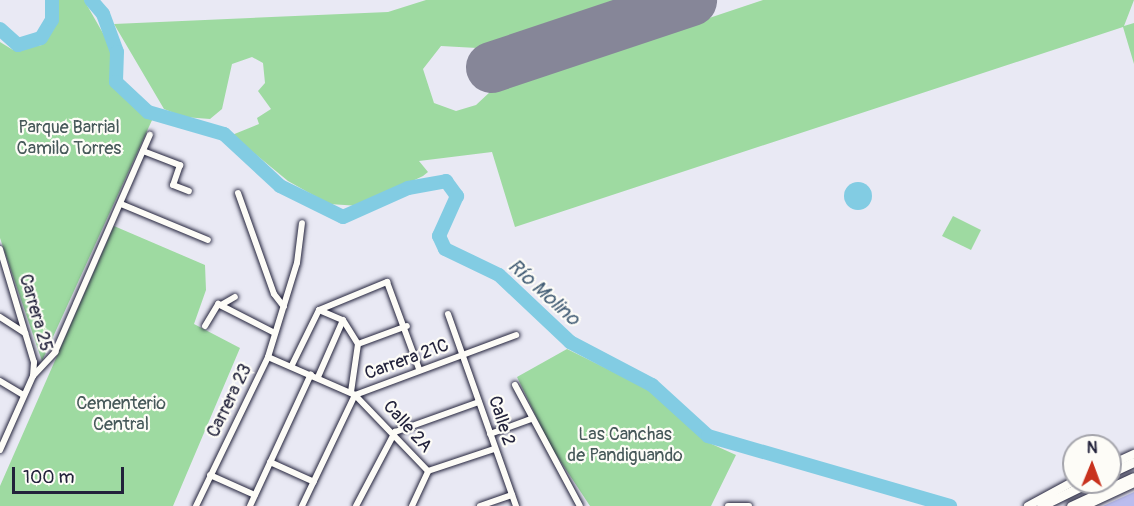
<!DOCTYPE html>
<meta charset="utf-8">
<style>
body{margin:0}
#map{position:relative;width:1134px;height:506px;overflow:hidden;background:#e9e9f4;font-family:Pangolin,sans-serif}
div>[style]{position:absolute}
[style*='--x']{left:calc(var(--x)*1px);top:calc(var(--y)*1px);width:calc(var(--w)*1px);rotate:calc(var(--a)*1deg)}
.green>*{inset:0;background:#9edaa1}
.water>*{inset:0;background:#82cce3}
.round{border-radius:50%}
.river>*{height:14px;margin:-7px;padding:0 7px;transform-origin:7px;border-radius:7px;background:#82cce3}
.runway>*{height:51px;margin:-25.5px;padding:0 25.5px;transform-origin:25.5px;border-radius:25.5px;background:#868698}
.building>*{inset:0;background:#babcee}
.roads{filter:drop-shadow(0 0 2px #22223b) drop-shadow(0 0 2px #22223b)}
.minor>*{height:6px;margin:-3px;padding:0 3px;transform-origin:3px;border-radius:3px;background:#fdfcf7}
.secondary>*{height:8px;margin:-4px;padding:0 4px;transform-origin:4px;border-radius:4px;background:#fdfcf7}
.primary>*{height:9px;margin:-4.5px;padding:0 4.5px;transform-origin:4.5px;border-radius:4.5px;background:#fdfcf7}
span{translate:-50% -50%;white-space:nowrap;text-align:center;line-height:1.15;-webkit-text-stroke:4.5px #fdfcf7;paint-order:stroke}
.park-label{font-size:18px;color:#47595a}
.street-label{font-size:18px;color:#22223b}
.water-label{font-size:20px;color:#445e76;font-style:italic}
.north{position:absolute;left:1062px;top:434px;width:60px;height:60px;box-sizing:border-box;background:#fdfcf7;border:2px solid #a5a5ac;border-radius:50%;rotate:1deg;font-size:16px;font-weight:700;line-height:24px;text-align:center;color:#22223b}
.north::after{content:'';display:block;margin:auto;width:21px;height:27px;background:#c8321e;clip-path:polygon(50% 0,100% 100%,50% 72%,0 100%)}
.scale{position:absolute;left:12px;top:467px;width:112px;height:27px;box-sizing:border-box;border:3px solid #22223b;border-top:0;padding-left:8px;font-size:18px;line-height:21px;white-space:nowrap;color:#22223b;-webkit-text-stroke:4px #fdfcf7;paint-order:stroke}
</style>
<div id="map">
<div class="green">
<div style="clip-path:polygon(56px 0,84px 0,112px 49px,111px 82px,153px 118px,42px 361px,0 238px,0 42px,13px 50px,42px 45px,57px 19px)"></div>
<div style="clip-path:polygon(426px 0,622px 0,477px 48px,441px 46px,423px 69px,434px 103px,456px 111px,476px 105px,491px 91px,763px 0,1134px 0,1124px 26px,1134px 23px,1134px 64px,1123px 27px,515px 227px,492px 152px,419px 161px,428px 172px,423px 176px,360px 206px,329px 204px,288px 181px,232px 135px,259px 124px,257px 118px,271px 109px,258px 91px,265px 83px,263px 63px,252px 57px,232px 64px,222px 109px,210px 119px,184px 117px,164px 109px,114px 24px,388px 12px)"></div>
<div style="clip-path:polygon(953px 216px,981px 230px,971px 250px,942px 236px)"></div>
<div style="clip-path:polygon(114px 226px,205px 265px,206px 290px,194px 324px,240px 348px,173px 506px,0 506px,0 486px)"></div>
<div style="clip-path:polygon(567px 349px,648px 389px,705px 441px,736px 455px,711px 506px,590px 506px,551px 447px,517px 377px)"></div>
</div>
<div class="water">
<div class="round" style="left:844px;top:182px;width:28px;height:28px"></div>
</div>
<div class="river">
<div style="--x:91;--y:0;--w:18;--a:49"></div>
<div style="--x:103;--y:14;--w:40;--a:69.8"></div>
<div style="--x:117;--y:52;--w:30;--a:92"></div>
<div style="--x:116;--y:82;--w:44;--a:43.2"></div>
<div style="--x:148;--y:112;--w:79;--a:16.1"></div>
<div style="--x:224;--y:134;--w:76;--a:42.9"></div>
<div style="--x:280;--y:186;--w:70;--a:26.2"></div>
<div style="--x:343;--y:217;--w:71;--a:-24"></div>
<div style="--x:408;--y:188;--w:39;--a:-10"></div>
<div style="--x:446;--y:181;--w:19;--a:54"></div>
<div style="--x:457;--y:196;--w:44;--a:114.2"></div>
<div style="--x:439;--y:236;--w:14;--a:65"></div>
<div style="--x:445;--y:249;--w:60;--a:25.7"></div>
<div style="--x:499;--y:275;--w:98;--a:43.3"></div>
<div style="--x:570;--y:342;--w:93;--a:27.7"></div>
<div style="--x:652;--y:385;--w:76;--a:42.3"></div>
<div style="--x:708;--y:436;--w:252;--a:16.1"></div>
<div style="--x:0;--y:29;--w:24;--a:42"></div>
<div style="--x:18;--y:45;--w:24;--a:-17"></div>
<div style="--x:41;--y:38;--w:21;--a:-59"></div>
<div style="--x:52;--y:20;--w:20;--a:-90"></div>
</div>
<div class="runway">
<div style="--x:491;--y:67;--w:211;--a:-18.5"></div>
</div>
<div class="building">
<div style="clip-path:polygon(1134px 492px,1134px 506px,1103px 506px)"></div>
</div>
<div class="roads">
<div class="minor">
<div style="--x:143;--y:151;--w:40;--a:21"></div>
<div style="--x:180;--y:165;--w:21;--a:109"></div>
<div style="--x:173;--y:185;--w:17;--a:21"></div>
<div style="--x:238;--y:193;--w:107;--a:70.4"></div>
<div style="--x:274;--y:294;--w:16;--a:52"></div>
<div style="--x:121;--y:204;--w:94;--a:22.5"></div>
<div style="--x:0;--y:249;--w:118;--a:73.3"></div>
<div style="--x:34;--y:362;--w:14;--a:94"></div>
<div style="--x:33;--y:376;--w:81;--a:114"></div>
<div style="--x:221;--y:305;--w:16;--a:-30"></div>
<div style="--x:319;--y:310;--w:26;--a:23"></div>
<div style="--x:343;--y:320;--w:28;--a:58"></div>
<div style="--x:358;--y:344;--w:49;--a:98.3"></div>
<div style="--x:448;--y:314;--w:204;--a:70.5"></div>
<div style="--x:0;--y:317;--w:30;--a:33"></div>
<div style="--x:205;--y:326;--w:26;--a:-59"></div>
<div style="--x:218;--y:304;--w:64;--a:27"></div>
<div style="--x:358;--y:344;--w:52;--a:-20.2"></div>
<div style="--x:268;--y:357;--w:95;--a:23.6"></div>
<div style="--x:355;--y:395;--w:105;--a:46.2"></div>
<div style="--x:292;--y:365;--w:61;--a:-63.9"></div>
<div style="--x:319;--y:310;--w:74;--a:-22.4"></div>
<div style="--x:387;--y:282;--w:93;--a:69.8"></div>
<div style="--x:33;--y:376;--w:33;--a:-47"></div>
<div style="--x:55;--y:352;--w:237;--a:-66.4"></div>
<div style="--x:318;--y:377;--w:62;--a:-66.3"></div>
<div style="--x:0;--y:381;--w:27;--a:31"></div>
<div style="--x:515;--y:385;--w:137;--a:61.8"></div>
<div style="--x:490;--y:434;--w:44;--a:-20.1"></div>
<div style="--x:270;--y:462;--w:48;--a:24.4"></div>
<div style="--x:210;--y:475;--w:49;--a:24"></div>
<div style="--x:196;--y:506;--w:165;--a:-64.2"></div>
<div style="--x:268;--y:357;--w:98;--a:-72.9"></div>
<div style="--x:297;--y:263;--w:40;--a:-82.9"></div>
<div style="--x:250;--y:506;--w:145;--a:-65.2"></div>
<div style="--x:302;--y:506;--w:123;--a:-64.5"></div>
<div style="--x:355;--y:395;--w:172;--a:-20.4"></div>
<div style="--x:356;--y:506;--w:84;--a:-62.2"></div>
<div style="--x:395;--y:432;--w:89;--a:-19.7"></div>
<div style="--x:412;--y:506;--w:38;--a:-65"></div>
<div style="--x:428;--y:471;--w:70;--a:-18.4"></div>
<div style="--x:480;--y:506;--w:34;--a:-19"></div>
<div style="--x:728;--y:506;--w:21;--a:0"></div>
</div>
<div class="secondary">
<div style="--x:1110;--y:465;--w:26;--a:-25"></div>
<div style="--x:1028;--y:506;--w:52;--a:-28.5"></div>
<div style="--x:1085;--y:506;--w:54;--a:-25.1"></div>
</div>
<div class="primary">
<div style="--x:1110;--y:473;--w:26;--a:-25"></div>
<div style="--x:1041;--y:506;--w:55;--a:-26.1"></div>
<div style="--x:1071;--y:506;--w:69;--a:-24.7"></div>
</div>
</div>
<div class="park-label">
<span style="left:69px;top:139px">Parque Barrial<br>Camilo Torres</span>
<span style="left:121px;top:415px">Cementerio<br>Central</span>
<span style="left:625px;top:446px">Las Canchas<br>de Pandiguando</span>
</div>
<div class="street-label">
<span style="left:35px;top:313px;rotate:74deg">Carrera 25</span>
<span style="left:407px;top:360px;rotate:-20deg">Carrera 21C</span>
<span style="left:230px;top:401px;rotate:-64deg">Carrera 23</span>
<span style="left:501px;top:421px;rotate:72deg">Calle 2</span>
<span style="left:407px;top:427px;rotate:48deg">Calle 2A</span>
</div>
<div class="water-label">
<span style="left:544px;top:292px;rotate:42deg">Río Molino</span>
</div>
<div class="north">N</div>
<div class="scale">100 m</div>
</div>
